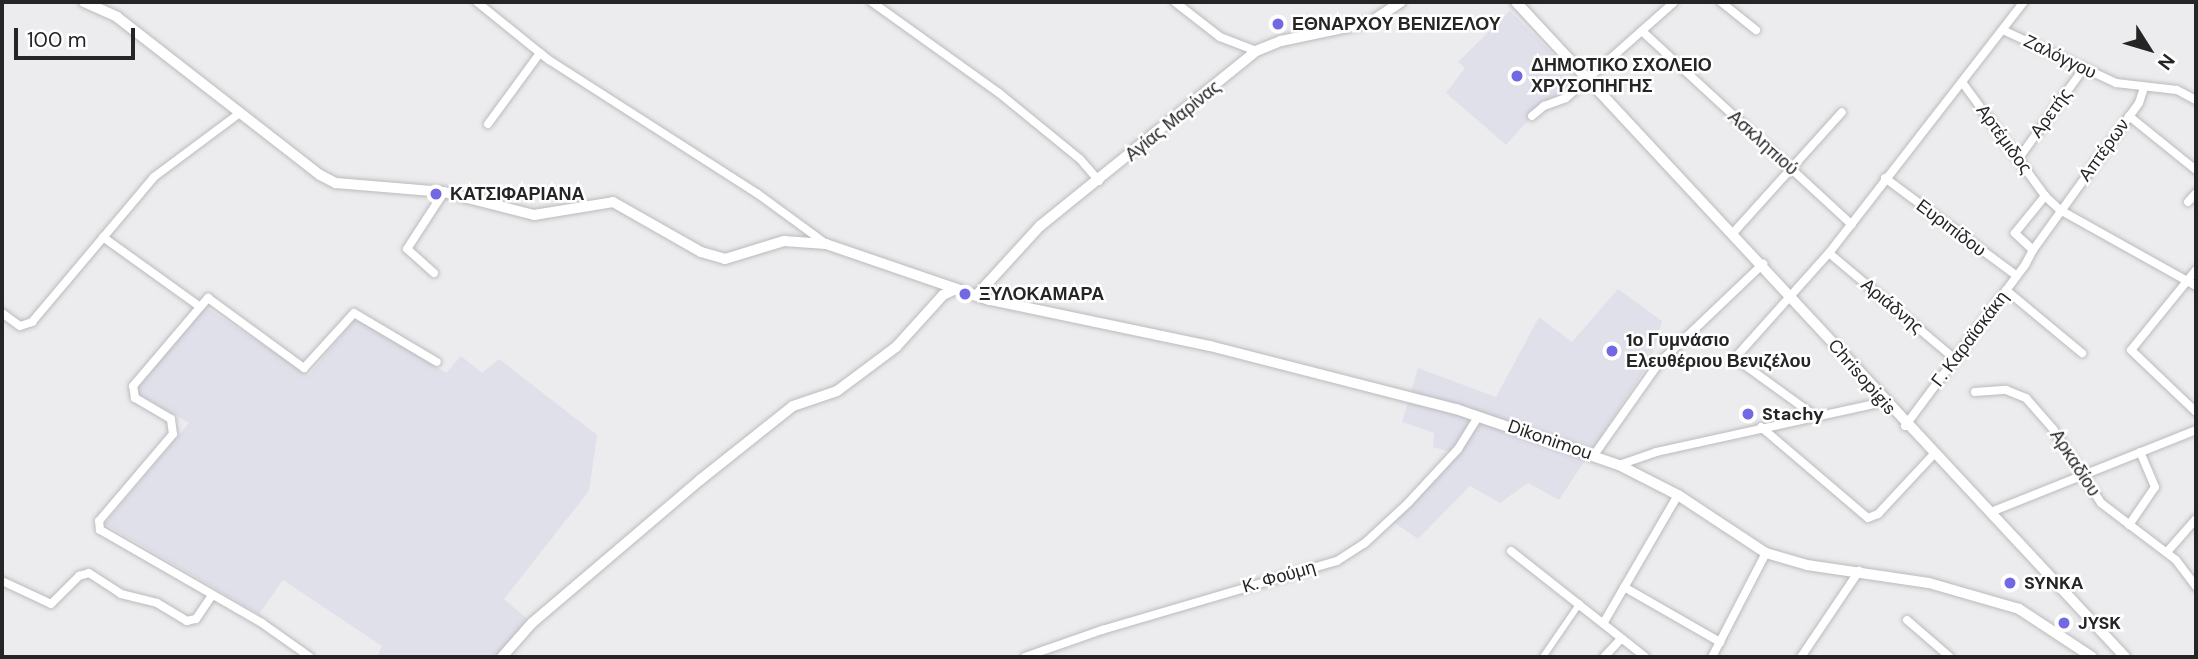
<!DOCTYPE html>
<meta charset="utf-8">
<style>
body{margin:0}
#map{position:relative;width:2198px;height:659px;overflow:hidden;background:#ececef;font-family:"DM Sans",sans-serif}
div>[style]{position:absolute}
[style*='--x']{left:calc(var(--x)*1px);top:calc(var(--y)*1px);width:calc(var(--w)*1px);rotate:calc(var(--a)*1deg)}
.built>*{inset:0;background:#dfe0ea}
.roads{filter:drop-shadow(0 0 2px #bbbbbe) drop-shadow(0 0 2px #bbbbbe)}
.pedestrian>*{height:6px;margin:-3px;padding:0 3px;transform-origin:3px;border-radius:3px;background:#fff}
.minor>*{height:8px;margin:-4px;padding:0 4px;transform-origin:4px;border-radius:4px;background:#fff}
.tertiary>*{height:10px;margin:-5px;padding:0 5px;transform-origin:5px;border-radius:5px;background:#fff}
.secondary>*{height:10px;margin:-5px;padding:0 5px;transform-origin:5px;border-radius:5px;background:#fff}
.dots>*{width:19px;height:19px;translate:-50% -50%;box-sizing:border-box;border:4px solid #fff;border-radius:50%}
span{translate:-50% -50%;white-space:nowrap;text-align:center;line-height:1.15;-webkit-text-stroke:5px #fff;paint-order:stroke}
.poi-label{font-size:18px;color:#252526;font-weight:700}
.left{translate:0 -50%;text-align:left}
.street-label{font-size:18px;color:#252526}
.frame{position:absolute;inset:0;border:4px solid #252526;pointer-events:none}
.north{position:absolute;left:2114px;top:14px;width:70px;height:70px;-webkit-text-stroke:5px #fff;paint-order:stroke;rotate:127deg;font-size:19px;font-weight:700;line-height:28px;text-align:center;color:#252526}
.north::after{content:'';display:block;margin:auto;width:24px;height:32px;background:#252526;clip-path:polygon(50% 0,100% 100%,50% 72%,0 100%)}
.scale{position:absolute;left:14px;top:28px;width:121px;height:32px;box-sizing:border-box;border:4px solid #252526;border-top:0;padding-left:9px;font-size:21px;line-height:24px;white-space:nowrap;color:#252526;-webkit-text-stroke:5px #fff;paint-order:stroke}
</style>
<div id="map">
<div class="built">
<div style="clip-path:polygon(1510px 11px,1583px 84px,1561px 101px,1540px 107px,1506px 145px,1446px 93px,1465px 68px,1458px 62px)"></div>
<div style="clip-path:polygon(1618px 289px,1662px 321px,1651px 360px,1559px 500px,1528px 483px,1500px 503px,1470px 486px,1418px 539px,1392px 521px,1454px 453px,1433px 447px,1434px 433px,1402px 422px,1418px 368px,1496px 397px,1539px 317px,1572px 342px)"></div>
<div style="clip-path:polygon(204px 306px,309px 375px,356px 318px,446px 373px,461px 356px,482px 373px,499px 359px,597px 435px,589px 491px,504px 599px,532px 623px,502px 657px,377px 657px,382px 646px,283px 580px,259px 614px,105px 524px,189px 423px,134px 391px)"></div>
</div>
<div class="roads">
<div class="pedestrian">
<div style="--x:1543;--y:657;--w:65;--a:-55.6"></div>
</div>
<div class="minor">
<div style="--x:477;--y:2;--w:92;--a:38.9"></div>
<div style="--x:549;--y:60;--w:248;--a:32.7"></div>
<div style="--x:758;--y:194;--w:83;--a:36.2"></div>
<div style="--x:872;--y:2;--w:156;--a:35.6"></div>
<div style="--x:999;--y:93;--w:104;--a:39.2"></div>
<div style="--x:1080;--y:159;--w:29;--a:49"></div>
<div style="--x:1175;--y:2;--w:57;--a:37.9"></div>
<div style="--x:1220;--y:37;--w:39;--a:21"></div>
<div style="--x:1721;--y:2;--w:45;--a:38.7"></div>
<div style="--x:2005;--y:31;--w:123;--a:25.1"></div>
<div style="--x:2116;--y:83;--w:61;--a:6.5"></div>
<div style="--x:2177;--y:90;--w:21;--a:28"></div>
<div style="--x:1643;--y:32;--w:284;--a:42.7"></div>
<div style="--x:1962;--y:82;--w:141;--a:53.9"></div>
<div style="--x:1532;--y:116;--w:16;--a:-40"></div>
<div style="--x:1544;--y:106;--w:23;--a:-20"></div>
<div style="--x:1566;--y:98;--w:144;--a:-41.6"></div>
<div style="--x:2129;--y:116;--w:86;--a:38.9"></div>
<div style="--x:488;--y:124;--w:88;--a:-53.8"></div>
<div style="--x:2019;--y:158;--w:111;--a:-54.2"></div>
<div style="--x:1885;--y:178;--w:164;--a:36.6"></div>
<div style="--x:2188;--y:202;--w:12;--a:-48"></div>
<div style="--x:1734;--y:232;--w:161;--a:-48"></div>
<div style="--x:103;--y:237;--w:118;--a:35.7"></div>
<div style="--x:2033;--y:250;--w:181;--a:-54.2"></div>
<div style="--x:2139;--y:103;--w:16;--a:-72"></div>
<div style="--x:1829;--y:253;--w:165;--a:40.1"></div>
<div style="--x:2196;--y:270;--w:103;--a:129.1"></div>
<div style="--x:2131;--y:350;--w:90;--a:43.6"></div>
<div style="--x:434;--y:273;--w:36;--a:-138"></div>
<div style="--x:407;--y:249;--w:68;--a:-57"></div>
<div style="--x:2006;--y:290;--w:99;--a:39.7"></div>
<div style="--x:2;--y:313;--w:22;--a:36"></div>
<div style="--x:20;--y:326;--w:13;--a:-18"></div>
<div style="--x:32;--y:322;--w:189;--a:-49.9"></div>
<div style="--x:154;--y:177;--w:107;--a:-36.7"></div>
<div style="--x:1975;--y:392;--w:31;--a:-4"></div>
<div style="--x:2006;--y:390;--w:22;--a:22"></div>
<div style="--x:2026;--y:398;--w:41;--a:48.9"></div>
<div style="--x:2053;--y:429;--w:88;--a:57"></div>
<div style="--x:2101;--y:503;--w:94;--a:37.2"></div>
<div style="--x:2176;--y:560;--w:34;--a:53"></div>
<div style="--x:1815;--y:416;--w:99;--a:-144.1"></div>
<div style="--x:1735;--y:358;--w:141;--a:-48.2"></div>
<div style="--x:1829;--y:253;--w:318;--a:-52.2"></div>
<div style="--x:1905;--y:426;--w:201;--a:-53.3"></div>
<div style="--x:2025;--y:265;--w:17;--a:-62"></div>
<div style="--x:2033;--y:250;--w:25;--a:-137"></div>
<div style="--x:2015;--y:233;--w:48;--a:-51"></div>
<div style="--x:2045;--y:196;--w:21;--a:43"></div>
<div style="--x:2060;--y:210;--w:156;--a:29.2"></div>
<div style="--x:1761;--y:427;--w:140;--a:40.4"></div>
<div style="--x:1868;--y:518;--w:11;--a:-22"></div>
<div style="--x:1878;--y:514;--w:82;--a:-47"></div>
<div style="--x:1594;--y:455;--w:113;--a:-54.8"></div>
<div style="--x:1659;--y:363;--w:144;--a:-43.6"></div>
<div style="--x:1619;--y:465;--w:39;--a:-19"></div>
<div style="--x:1656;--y:452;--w:233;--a:-12.4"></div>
<div style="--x:1991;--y:512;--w:221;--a:-21.8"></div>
<div style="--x:2129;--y:525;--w:46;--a:-55.6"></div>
<div style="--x:2155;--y:487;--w:38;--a:-113"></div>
<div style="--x:1511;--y:551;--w:171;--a:38.3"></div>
<div style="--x:2167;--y:552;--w:44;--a:-48.7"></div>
<div style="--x:2;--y:581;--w:54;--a:25.1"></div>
<div style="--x:51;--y:604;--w:40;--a:-45"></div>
<div style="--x:79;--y:576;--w:10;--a:-17"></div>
<div style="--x:89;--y:573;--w:38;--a:33"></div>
<div style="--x:121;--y:594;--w:37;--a:14"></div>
<div style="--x:157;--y:603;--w:35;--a:31"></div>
<div style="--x:187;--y:621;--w:9;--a:-13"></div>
<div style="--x:196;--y:619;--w:29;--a:-56"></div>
<div style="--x:1624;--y:587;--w:111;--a:29.8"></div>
<div style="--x:1907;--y:620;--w:57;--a:40.7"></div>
<div style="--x:1604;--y:622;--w:147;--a:-59.8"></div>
<div style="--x:310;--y:657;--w:59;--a:-144.7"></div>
<div style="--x:262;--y:623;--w:187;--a:-150.1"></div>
<div style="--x:100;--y:530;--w:9;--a:-96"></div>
<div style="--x:99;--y:521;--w:114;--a:-49.6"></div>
<div style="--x:173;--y:434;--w:15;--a:-98"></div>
<div style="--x:171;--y:419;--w:42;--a:-149.7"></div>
<div style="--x:135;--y:398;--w:12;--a:-99"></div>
<div style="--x:133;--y:386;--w:116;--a:-49.6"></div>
<div style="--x:208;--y:298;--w:119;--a:36.1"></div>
<div style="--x:304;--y:368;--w:74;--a:-47.7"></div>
<div style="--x:354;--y:313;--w:96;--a:30.6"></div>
<div style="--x:1025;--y:657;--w:82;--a:-19.3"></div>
<div style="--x:1102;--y:630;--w:245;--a:-16.4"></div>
<div style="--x:1337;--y:561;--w:33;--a:-33"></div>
<div style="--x:1365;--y:543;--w:59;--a:-42.9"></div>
<div style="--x:1408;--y:503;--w:74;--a:-47.2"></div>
<div style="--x:1458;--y:449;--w:39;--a:-58"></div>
<div style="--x:1604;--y:657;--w:23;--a:-47"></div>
<div style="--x:1712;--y:657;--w:117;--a:-62.6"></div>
<div style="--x:1801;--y:657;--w:104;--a:-56"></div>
</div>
<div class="tertiary">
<div style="--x:1516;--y:2;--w:894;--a:47.08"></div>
</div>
<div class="secondary">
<div style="--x:84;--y:2;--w:36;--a:24"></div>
<div style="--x:117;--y:17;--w:257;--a:37.9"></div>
<div style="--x:320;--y:175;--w:18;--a:27"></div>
<div style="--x:336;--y:183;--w:108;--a:4.8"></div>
<div style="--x:444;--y:192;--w:93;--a:14.3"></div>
<div style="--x:534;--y:215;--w:80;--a:-9.3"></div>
<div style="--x:613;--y:202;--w:101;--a:29.6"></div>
<div style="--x:701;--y:252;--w:25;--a:16"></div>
<div style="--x:725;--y:259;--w:62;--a:-17"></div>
<div style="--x:784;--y:241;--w:42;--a:4.1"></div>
<div style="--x:826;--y:244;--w:173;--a:18.9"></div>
<div style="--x:990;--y:300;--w:225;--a:11.8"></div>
<div style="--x:1210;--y:346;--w:254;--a:14.4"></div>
<div style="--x:1456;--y:409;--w:172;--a:19"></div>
<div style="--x:1619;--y:465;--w:66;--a:27"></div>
<div style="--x:1678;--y:495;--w:105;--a:33.4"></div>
<div style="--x:1766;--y:553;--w:43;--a:16.3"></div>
<div style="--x:1807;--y:565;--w:123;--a:8.4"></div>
<div style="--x:1929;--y:583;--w:94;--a:16.1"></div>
<div style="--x:2019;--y:609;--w:87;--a:33.3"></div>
<div style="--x:976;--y:296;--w:95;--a:-47.6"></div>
<div style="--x:1040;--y:226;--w:278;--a:-39"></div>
<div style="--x:1256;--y:51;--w:27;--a:-22"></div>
<div style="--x:1281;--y:41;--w:92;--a:-11.9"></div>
<div style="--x:1371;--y:22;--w:36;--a:-34"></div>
<div style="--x:502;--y:657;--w:45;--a:-48.6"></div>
<div style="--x:532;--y:623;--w:221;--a:-40.4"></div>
<div style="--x:700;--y:480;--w:119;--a:-38.5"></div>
<div style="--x:793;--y:406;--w:46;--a:-18.8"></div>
<div style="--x:837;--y:391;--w:74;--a:-36.7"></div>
<div style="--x:896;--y:347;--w:70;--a:-47.9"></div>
<div style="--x:943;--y:295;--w:14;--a:-25"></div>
</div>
</div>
<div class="dots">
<div style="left:1278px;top:24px;background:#7368e3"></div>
<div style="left:1517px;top:76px;background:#7368e3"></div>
<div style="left:436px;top:194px;background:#7368e3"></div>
<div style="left:965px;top:294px;background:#7368e3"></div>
<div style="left:1612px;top:351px;background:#7368e3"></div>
<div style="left:1748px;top:414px;background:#7368e3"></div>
<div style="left:2010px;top:583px;background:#7368e3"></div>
<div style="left:2064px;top:623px;background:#7368e3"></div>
</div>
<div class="poi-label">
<span class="left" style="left:1292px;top:24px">ΕΘΝΑΡΧΟΥ ΒΕΝΙΖΕΛΟΥ</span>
<span class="left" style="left:1531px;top:76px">ΔΗΜΟΤΙΚΟ ΣΧΟΛΕΙΟ<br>ΧΡΥΣΟΠΗΓΗΣ</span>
<span class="left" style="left:450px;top:194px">ΚΑΤΣΙΦΑΡΙΑΝΑ</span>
<span class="left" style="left:979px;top:294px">ΞΥΛΟΚΑΜΑΡΑ</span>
<span class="left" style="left:1626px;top:351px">1ο Γυμνάσιο<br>Ελευθέριου Βενιζέλου</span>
<span class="left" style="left:1762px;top:414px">Stachy</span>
<span class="left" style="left:2024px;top:583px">SYNKA</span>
<span class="left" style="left:2078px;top:623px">JYSK</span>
</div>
<div class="street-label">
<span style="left:2060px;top:57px;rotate:26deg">Ζαλόγγου</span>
<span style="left:2051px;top:113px;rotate:-54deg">Αρετής</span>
<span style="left:1173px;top:121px;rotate:-39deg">Αγίας Μαρίνας</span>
<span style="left:2004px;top:139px;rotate:54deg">Αρτέμιδος</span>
<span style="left:1763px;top:143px;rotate:42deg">Ασκληπιού</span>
<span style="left:2104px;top:150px;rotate:-54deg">Απτέρων</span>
<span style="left:1951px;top:228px;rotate:37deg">Ευριπίδου</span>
<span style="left:1892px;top:306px;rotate:40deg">Αριάδνης</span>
<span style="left:1970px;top:339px;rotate:-53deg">Γ. Καραϊσκάκη</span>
<span style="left:1862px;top:377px;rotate:49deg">Chrisopigis</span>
<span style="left:1550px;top:440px;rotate:19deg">Dikonimou</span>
<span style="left:2075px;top:463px;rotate:57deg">Αρκαδίου</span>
<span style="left:1279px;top:577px;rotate:-16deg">Κ. Φούμη</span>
</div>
<div class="frame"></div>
<div class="north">N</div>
<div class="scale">100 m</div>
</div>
